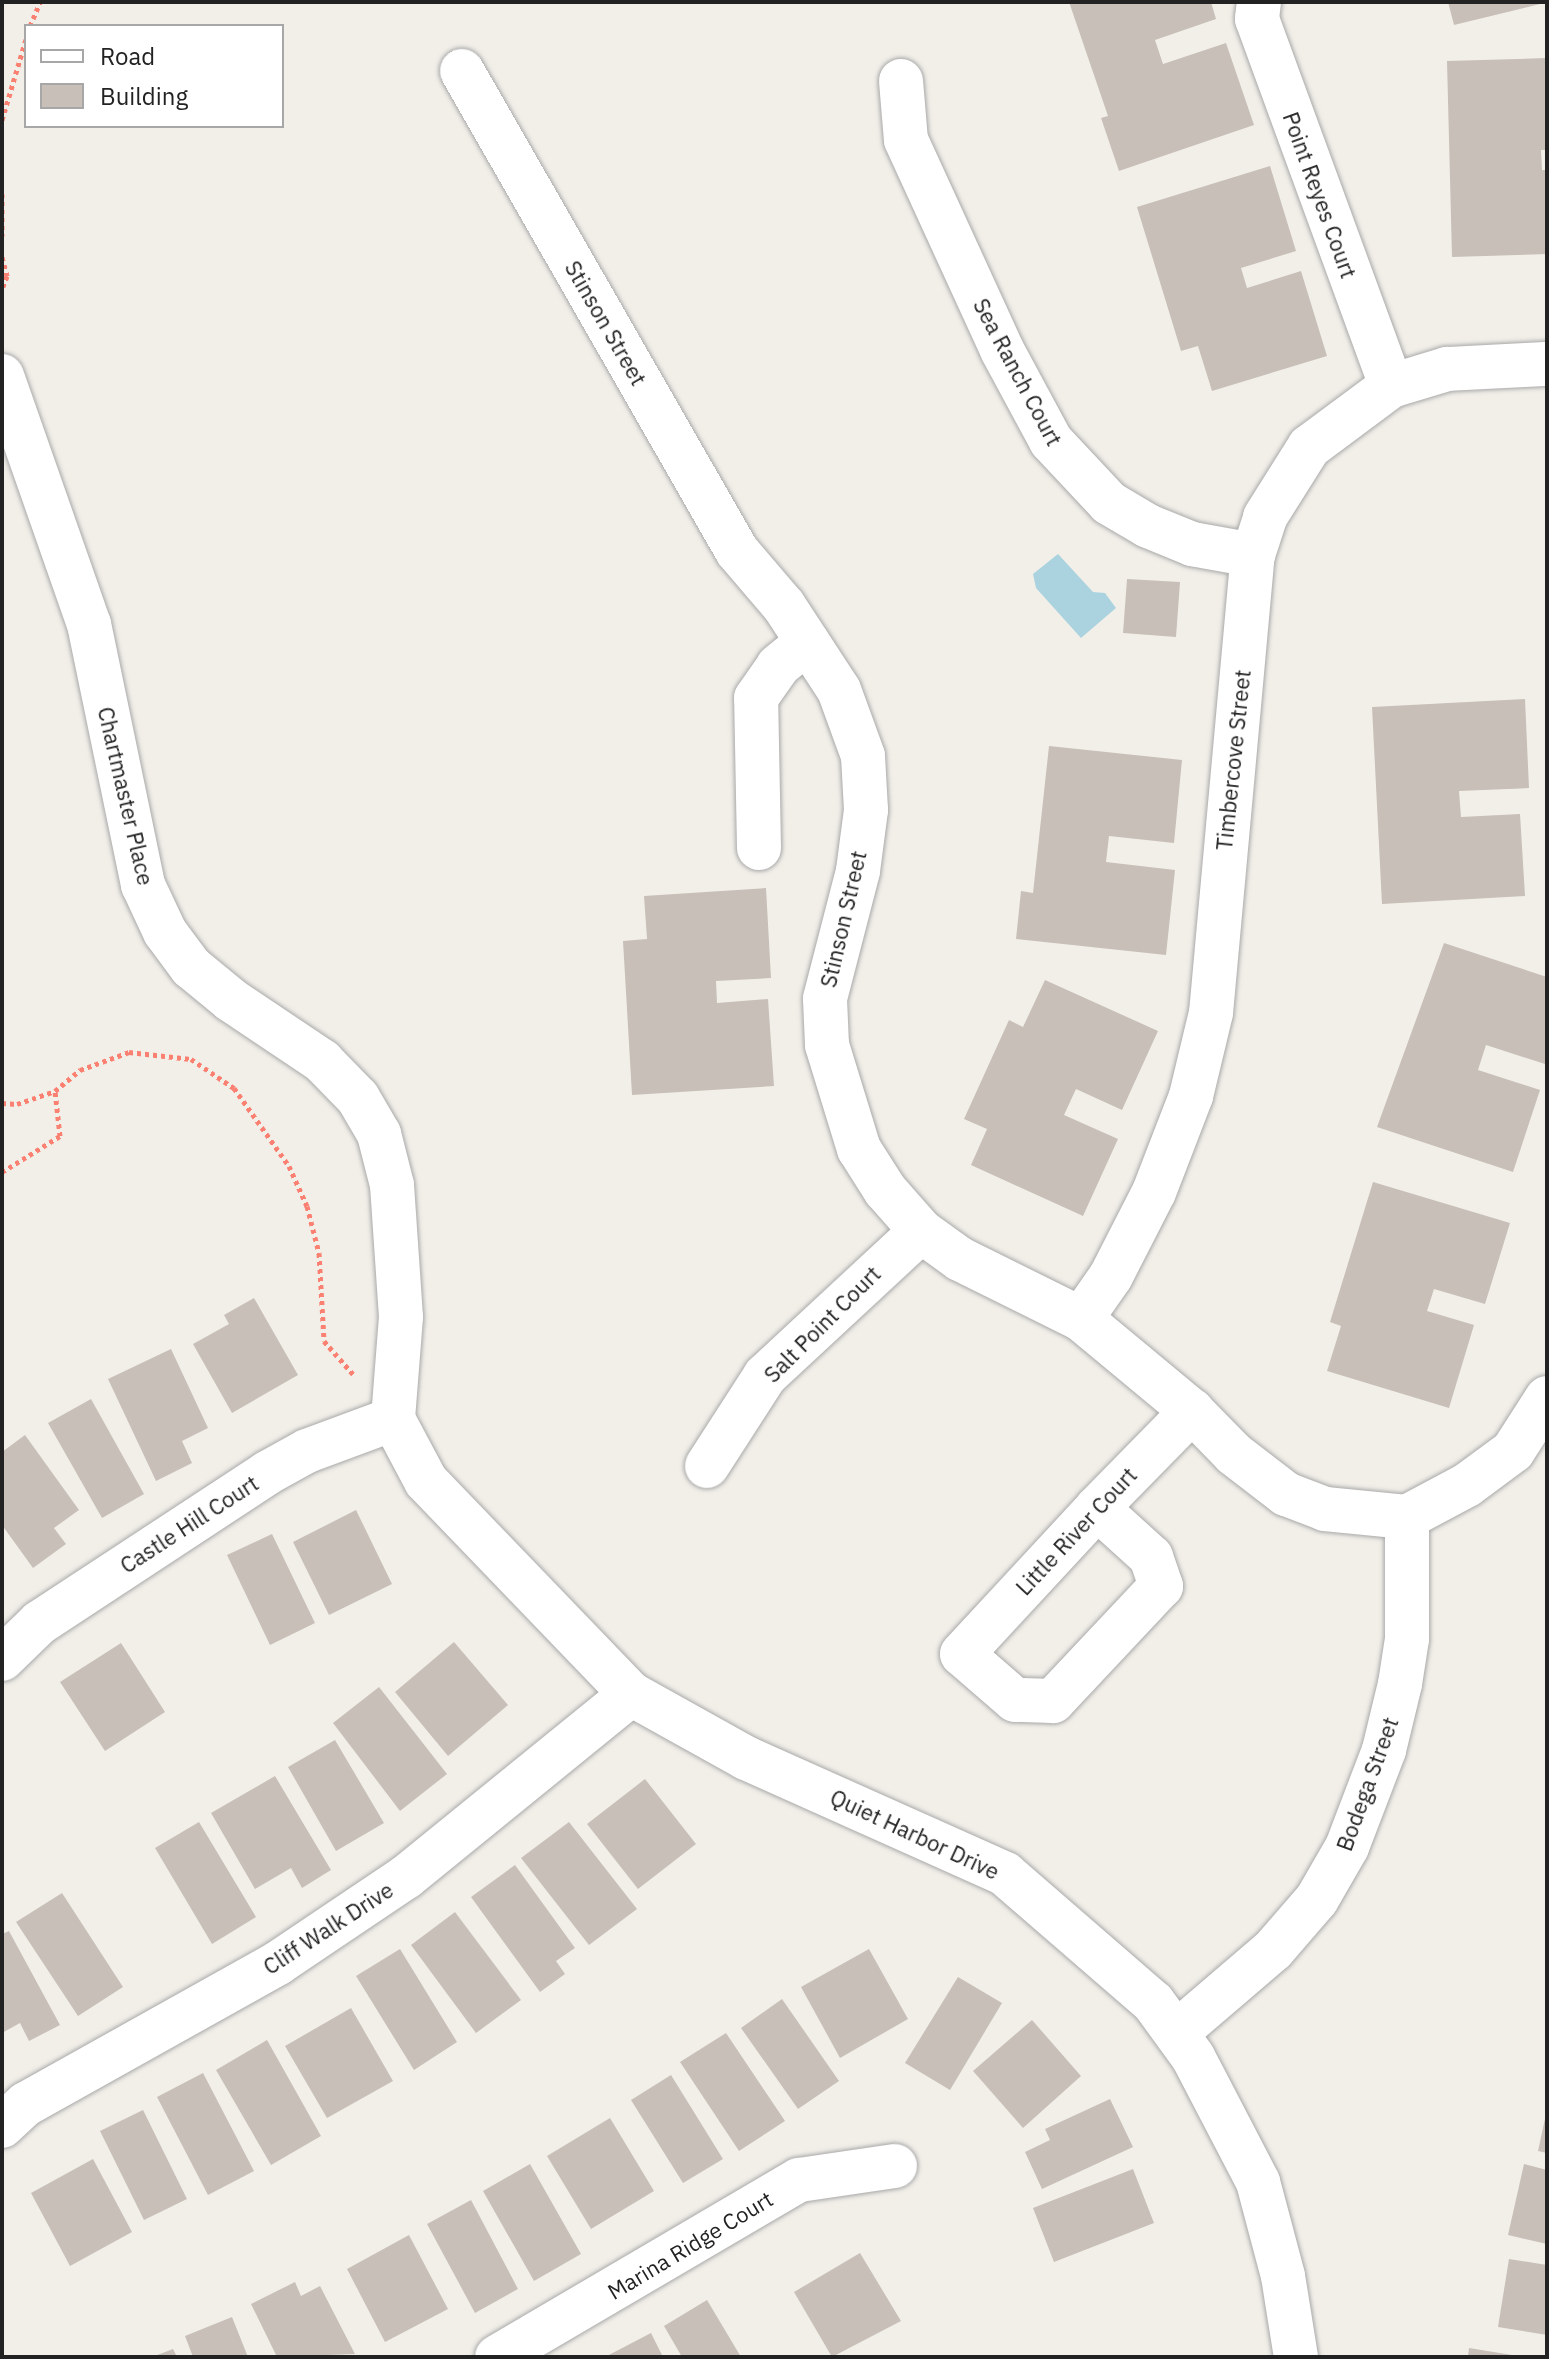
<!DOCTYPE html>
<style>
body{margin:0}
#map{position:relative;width:1549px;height:2359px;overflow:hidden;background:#f2efe9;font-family:"IBM Plex Sans",sans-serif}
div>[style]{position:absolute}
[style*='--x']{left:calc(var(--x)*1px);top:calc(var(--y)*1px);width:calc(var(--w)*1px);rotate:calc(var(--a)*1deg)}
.water>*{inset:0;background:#aad3df}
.building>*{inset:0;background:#c7bfb8}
.path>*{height:5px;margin-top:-2.5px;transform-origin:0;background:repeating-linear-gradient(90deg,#fa8072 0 4px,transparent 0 8px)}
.roads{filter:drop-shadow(0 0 2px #a9a9a9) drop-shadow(0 0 2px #a9a9a9)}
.minor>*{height:44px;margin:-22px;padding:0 22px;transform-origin:22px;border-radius:22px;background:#fff}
span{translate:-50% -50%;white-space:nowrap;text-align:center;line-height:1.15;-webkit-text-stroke:8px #fff;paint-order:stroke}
.street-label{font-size:22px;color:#222}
.frame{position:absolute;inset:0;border:4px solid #222;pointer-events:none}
.legend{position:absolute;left:24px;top:24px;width:260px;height:104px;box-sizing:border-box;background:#fff;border:2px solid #a7a7a7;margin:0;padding:10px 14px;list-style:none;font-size:24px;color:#222}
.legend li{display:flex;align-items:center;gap:16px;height:40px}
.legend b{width:40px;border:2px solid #a7a7a7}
</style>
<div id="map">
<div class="water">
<div style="clip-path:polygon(1058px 554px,1093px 592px,1105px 593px,1116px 608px,1081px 638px,1036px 588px,1033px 574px)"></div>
</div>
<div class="building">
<div style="clip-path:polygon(1069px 2px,1211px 2px,1216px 19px,1155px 40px,1163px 64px,1226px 43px,1254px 125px,1119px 171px,1101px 118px,1108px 116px)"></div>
<div style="clip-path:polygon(1448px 2px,1544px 2px,1544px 3px,1454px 25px)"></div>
<div style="clip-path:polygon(1547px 58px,1547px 150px,1541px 150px,1542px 170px,1547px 170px,1547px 254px,1452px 257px,1447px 61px)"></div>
<div style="clip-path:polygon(1270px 166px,1296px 251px,1241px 268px,1247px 288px,1301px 271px,1327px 356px,1212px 391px,1198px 346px,1181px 351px,1137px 207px)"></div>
<div style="clip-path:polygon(1127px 579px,1180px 582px,1176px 637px,1123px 633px)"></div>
<div style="clip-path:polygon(1525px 699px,1529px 788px,1459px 791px,1461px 817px,1520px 814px,1525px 896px,1382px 904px,1372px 707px)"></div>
<div style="clip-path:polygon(1049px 746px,1182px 760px,1174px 843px,1109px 836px,1106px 862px,1175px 870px,1166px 955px,1016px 939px,1021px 891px,1033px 893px)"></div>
<div style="clip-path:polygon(766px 888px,771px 978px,716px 981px,717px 1003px,768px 999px,774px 1086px,632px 1095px,623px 941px,647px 939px,644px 896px)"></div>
<div style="clip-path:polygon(1444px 943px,1547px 977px,1545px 1064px,1486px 1045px,1478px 1070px,1540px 1090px,1513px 1172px,1377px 1127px)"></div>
<div style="clip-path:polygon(1045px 980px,1158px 1031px,1122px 1110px,1076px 1089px,1064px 1115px,1118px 1139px,1083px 1216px,971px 1165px,987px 1129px,964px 1119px,1009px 1020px,1023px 1027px)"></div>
<div style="clip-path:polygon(1373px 1182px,1510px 1223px,1485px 1304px,1434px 1289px,1427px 1311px,1474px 1325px,1449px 1408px,1327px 1371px,1341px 1326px,1330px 1322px)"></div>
<div style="clip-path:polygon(254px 1298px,298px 1375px,232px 1413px,193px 1344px,229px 1324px,224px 1315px)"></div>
<div style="clip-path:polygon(171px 1349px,208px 1428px,182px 1441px,192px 1463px,156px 1481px,108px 1379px)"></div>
<div style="clip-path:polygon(91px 1399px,144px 1494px,102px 1518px,48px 1423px)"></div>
<div style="clip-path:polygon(25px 1435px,79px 1510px,54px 1528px,66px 1544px,33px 1568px,2px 1525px,2px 1452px)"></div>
<div style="clip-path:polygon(356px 1510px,392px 1584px,329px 1615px,293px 1542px)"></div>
<div style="clip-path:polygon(272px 1534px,315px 1623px,270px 1645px,227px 1555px)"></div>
<div style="clip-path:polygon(454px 1642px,508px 1705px,448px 1756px,395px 1692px)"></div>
<div style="clip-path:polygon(121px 1643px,165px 1712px,105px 1751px,60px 1682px)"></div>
<div style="clip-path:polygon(379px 1687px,447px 1774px,400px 1811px,333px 1723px)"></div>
<div style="clip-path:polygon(335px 1740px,384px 1823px,336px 1851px,288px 1767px)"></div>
<div style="clip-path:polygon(275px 1776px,331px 1870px,302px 1888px,291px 1868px,255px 1889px,211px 1813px)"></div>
<div style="clip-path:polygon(645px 1779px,696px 1844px,638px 1889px,587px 1824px)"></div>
<div style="clip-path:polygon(199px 1822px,256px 1917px,212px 1944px,155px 1848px)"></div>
<div style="clip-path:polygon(569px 1822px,637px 1909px,589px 1945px,521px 1858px)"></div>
<div style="clip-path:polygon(515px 1865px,575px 1948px,556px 1961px,565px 1974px,540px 1992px,471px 1897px)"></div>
<div style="clip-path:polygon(62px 1893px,123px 1987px,78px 2016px,16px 1922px)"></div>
<div style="clip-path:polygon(455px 1912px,521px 2000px,476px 2033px,411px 1945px)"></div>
<div style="clip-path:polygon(9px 1931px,60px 2025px,29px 2041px,20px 2023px,2px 2033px,2px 1934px)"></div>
<div style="clip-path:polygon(400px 1949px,457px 2042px,414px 2070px,356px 1976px)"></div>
<div style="clip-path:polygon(869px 1949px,908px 2019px,840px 2058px,801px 1987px)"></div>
<div style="clip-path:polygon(958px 1977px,1002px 2003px,950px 2090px,905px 2063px)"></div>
<div style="clip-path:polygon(782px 1999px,839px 2081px,798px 2109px,741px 2028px)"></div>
<div style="clip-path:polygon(351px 2008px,393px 2081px,327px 2118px,285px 2046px)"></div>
<div style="clip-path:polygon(1032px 2020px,1081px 2076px,1023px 2128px,973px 2071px)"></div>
<div style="clip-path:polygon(726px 2033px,785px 2121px,739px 2151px,680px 2062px)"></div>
<div style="clip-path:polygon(267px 2040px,321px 2136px,271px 2165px,216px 2070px)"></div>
<div style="clip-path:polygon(203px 2073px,254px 2171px,208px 2195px,157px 2097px)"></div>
<div style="clip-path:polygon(671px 2075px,723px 2159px,683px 2183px,631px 2100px)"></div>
<div style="clip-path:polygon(1110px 2099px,1133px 2147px,1042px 2189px,1025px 2152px,1050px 2140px,1045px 2129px)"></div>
<div style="clip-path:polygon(143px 2110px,187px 2199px,144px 2220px,100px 2131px)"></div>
<div style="clip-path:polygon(1546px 2114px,1547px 2114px,1547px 2153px,1538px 2151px)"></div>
<div style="clip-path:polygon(610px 2118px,654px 2191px,591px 2229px,547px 2156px)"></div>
<div style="clip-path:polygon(93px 2159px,132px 2232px,70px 2266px,31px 2193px)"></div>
<div style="clip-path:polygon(530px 2164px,581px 2254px,534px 2281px,483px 2191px)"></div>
<div style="clip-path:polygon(1524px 2164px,1547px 2170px,1547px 2244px,1508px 2235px)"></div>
<div style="clip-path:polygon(1133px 2169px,1154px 2223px,1054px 2262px,1033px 2208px)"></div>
<div style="clip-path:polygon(471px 2200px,518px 2289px,475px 2313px,427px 2224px)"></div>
<div style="clip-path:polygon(409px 2235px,448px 2309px,385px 2342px,347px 2269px)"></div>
<div style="clip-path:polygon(860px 2253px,901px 2321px,832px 2357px,794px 2292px)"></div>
<div style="clip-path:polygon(1509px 2259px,1547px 2265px,1547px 2335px,1498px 2327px)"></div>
<div style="clip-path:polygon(295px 2282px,301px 2296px,320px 2286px,355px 2354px,277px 2357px,251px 2304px)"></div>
<div style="clip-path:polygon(707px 2300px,741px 2357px,682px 2357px,664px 2326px)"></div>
<div style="clip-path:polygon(232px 2317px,248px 2357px,193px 2357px,185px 2336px)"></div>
<div style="clip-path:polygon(651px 2333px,663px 2357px,605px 2357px)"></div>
<div style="clip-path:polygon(1469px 2348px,1512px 2355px,1512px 2357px,1468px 2357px)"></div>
<div style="clip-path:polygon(173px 2349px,177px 2357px,152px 2357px)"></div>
</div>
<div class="path">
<div style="--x:30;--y:26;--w:26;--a:-67"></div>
<div style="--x:2;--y:120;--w:84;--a:-73.5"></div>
<div style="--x:2;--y:194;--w:42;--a:90"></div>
<div style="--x:2;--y:257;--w:20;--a:75"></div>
<div style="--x:7;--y:276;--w:14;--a:111"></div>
<div style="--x:2;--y:1103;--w:15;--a:4"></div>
<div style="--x:17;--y:1104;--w:40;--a:-18.9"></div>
<div style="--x:55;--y:1091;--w:33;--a:-40"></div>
<div style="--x:80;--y:1070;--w:52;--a:-20.2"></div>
<div style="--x:129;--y:1052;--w:62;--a:6.4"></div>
<div style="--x:191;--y:1059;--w:52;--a:34"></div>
<div style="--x:234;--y:1088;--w:95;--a:54.8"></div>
<div style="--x:289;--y:1166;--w:44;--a:65.8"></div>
<div style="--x:307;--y:1206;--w:49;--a:75.7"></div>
<div style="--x:319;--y:1253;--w:88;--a:86.7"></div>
<div style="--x:324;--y:1341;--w:44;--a:48.7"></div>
<div style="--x:2;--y:1172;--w:68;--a:-31.8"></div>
<div style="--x:60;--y:1136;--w:45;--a:-96.3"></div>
</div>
<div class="roads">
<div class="minor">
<div style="--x:1259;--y:2;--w:17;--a:97"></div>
<div style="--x:1257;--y:19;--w:391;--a:69.9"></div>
<div style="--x:462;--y:71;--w:553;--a:60.19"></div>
<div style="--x:737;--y:551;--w:72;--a:49.5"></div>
<div style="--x:784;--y:606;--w:100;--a:56.8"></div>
<div style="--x:839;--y:690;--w:70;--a:70"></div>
<div style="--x:863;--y:756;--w:54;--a:86.8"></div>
<div style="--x:866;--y:810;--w:62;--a:97.5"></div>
<div style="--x:858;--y:871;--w:132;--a:104.5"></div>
<div style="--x:825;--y:999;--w:46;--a:87.5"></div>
<div style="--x:827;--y:1045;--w:109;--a:72.9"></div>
<div style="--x:859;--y:1149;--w:49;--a:57.6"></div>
<div style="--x:885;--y:1190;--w:55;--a:48.7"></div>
<div style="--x:921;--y:1231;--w:48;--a:35.7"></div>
<div style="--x:960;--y:1259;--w:135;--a:26.4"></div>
<div style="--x:1081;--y:1319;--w:144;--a:39.7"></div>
<div style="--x:1192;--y:1411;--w:60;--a:45.7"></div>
<div style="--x:1234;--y:1454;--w:66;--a:37.6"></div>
<div style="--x:1286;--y:1494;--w:42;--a:21"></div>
<div style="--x:1325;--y:1509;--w:82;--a:5.6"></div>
<div style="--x:1407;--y:1517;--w:68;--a:-28.1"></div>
<div style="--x:1467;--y:1485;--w:57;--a:-36.5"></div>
<div style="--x:1513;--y:1451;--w:63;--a:-57.3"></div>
<div style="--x:901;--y:81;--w:59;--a:85.2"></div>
<div style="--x:906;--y:140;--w:231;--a:65.4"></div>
<div style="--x:1002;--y:350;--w:103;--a:61.7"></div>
<div style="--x:1051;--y:441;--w:85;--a:46.9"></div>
<div style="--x:1109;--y:503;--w:45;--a:30.5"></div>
<div style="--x:1148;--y:526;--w:48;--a:22.2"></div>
<div style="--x:1192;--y:544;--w:62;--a:10.2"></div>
<div style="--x:2;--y:376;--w:263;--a:70.7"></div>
<div style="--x:89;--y:624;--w:267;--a:78.3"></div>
<div style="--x:143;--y:885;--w:52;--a:64.9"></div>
<div style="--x:165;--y:932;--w:44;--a:53.4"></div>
<div style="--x:191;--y:967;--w:52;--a:39.5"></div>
<div style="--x:231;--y:1000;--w:110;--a:33.8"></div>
<div style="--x:322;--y:1061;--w:52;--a:45.8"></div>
<div style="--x:358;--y:1098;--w:42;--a:59.7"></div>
<div style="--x:379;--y:1134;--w:53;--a:75.7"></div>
<div style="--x:392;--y:1185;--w:132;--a:86.1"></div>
<div style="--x:401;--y:1317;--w:102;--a:94.5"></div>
<div style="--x:759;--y:848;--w:150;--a:-91.1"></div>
<div style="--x:756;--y:698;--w:39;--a:-55"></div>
<div style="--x:778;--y:666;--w:38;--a:-39"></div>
<div style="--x:1081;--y:1319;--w:52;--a:-55.1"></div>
<div style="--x:1111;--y:1276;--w:94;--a:-62.9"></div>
<div style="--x:1154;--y:1192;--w:103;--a:-68.9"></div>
<div style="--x:1191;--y:1096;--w:85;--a:-76.5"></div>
<div style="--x:1211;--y:1013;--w:460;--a:-84.8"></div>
<div style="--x:1253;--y:555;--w:40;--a:-72"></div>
<div style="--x:1265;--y:517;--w:83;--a:-57.8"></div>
<div style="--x:1309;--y:447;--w:102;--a:-36.6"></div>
<div style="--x:1391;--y:386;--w:59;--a:-16.9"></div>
<div style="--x:1447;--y:369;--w:100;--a:-2.9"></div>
<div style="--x:393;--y:1419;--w:70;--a:62"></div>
<div style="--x:426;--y:1481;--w:296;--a:46.1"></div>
<div style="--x:631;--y:1694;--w:132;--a:29.1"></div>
<div style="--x:746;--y:1758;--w:284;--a:24.1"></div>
<div style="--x:1005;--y:1874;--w:196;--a:40.9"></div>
<div style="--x:1153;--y:2002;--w:68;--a:54"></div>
<div style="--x:1193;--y:2057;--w:141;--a:62.5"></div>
<div style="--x:1258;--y:2182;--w:97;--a:75.1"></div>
<div style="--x:1283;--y:2276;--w:82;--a:80.9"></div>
<div style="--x:707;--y:1466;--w:107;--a:-57.2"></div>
<div style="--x:765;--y:1376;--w:213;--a:-42.9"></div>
<div style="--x:1097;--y:1508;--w:73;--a:42.2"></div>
<div style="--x:1151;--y:1557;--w:31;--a:71"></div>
<div style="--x:1161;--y:1586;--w:158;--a:133.2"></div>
<div style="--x:1053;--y:1701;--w:38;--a:-178"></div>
<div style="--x:1015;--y:1700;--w:70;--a:-139"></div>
<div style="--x:962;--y:1654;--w:199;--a:-47.2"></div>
<div style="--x:1097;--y:1508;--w:136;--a:-45.6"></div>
<div style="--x:2;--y:1659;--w:52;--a:-44.2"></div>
<div style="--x:39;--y:1623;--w:273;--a:-33.3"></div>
<div style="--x:267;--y:1473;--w:46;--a:-28.8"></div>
<div style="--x:307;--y:1451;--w:92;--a:-20.4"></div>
<div style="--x:1176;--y:2033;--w:128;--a:-40.6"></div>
<div style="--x:1273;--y:1950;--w:67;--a:-49.2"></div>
<div style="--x:1317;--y:1899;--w:60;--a:-60"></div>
<div style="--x:1347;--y:1847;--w:104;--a:-69.1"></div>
<div style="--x:1384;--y:1750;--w:68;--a:-76.4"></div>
<div style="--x:1400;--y:1684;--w:46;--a:-81.2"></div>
<div style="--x:1407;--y:1639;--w:122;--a:-90"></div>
<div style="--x:2;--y:2126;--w:33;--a:-43"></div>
<div style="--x:26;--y:2104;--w:289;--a:-29.2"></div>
<div style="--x:278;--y:1963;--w:154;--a:-33.9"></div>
<div style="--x:406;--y:1877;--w:290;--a:-39.1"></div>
<div style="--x:497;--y:2357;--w:350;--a:-30.4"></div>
<div style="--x:799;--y:2180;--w:97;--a:-8.3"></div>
</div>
</div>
<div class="street-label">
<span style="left:1320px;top:195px;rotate:70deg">Point Reyes Court</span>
<span style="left:606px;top:323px;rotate:60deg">Stinson Street</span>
<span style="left:1018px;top:372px;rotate:62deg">Sea Ranch Court</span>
<span style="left:1233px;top:760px;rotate:-84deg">Timbercove Street</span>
<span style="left:126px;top:796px;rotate:77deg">Chartmaster Place</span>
<span style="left:843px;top:919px;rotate:-77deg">Stinson Street</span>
<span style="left:822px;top:1324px;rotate:-45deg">Salt Point Court</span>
<span style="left:189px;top:1524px;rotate:-33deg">Castle Hill Court</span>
<span style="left:1076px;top:1531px;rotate:-47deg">Little River Court</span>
<span style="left:1367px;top:1784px;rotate:-70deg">Bodega Street</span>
<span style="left:915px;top:1834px;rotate:25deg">Quiet Harbor Drive</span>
<span style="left:328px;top:1928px;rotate:-33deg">Cliff Walk Drive</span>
<span style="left:690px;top:2245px;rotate:-31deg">Marina Ridge Court</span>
</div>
<div class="frame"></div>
<ul class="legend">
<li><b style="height:10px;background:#fff"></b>Road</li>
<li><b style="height:22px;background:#c7bfb8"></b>Building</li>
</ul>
</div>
